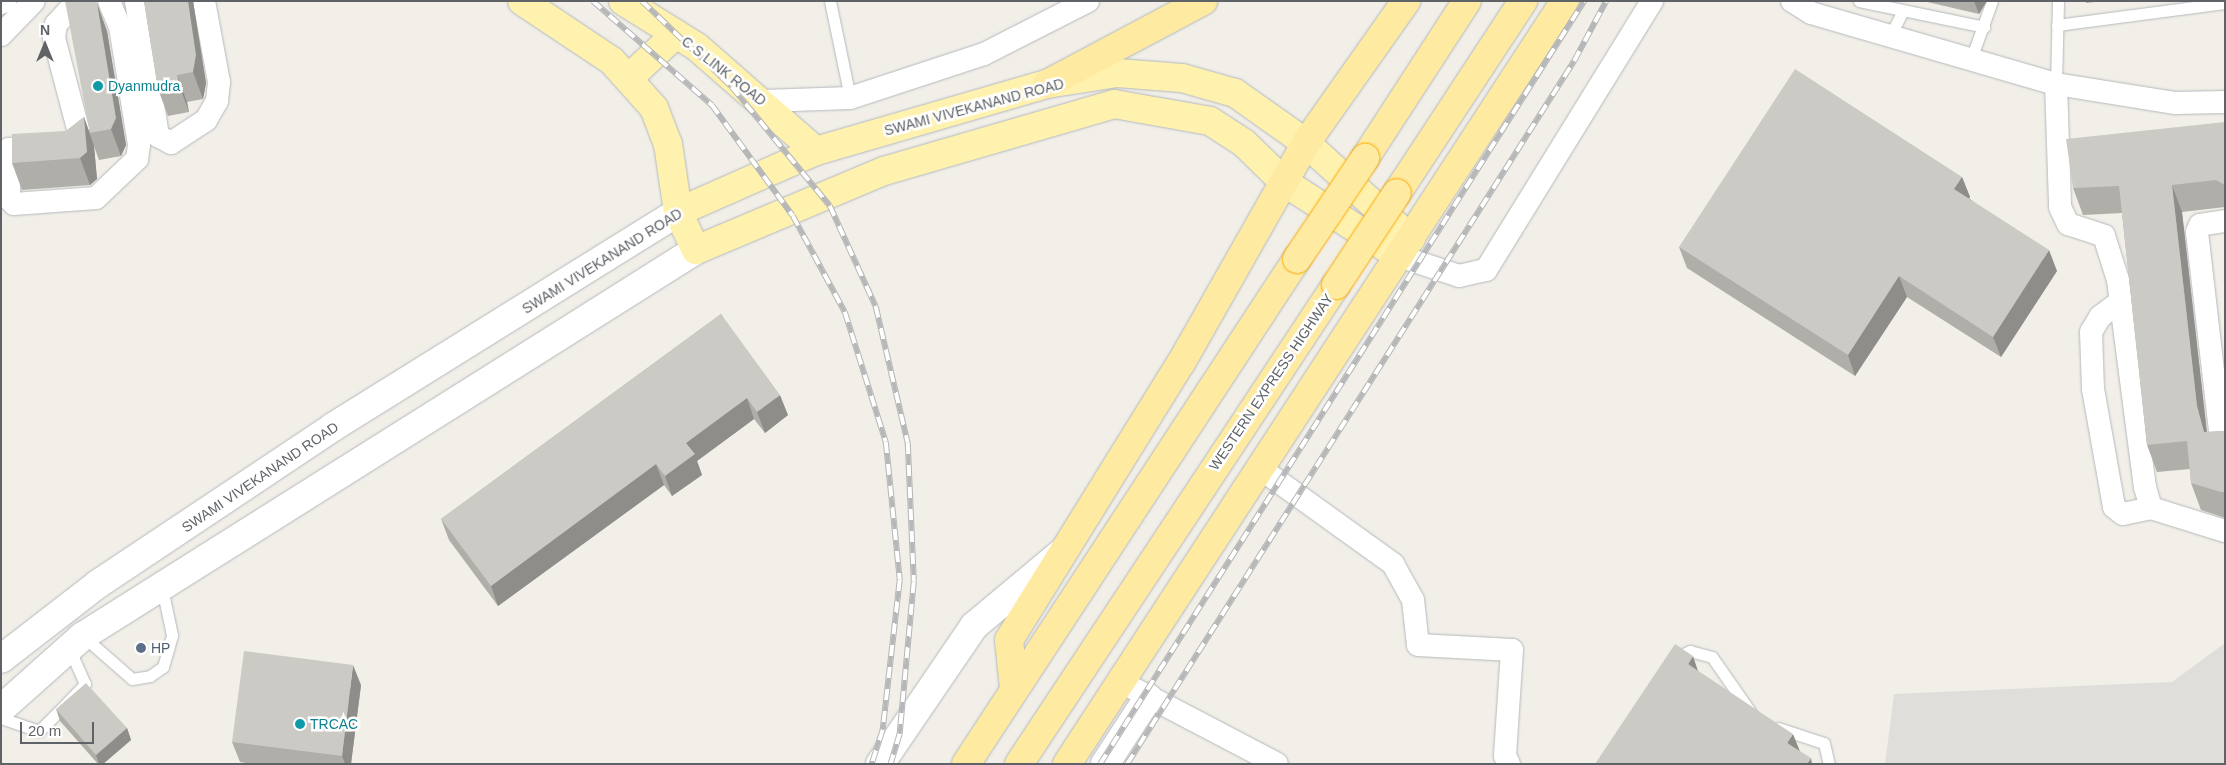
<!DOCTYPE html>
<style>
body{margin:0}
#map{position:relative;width:2226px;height:765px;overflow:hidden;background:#f1efe8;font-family:Arial,sans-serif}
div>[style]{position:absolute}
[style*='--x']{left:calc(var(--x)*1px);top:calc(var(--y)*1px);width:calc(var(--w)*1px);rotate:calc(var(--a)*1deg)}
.industrial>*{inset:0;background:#e0deda}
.roads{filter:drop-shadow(0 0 1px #b5b8bc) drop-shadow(0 0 1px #b5b8bc)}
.service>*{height:11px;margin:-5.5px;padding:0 5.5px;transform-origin:5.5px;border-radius:5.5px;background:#fff}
.minor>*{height:22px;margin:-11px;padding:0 11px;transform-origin:11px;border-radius:11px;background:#fff}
.tertiary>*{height:28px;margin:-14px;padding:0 14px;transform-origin:14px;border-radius:14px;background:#fff}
.secondary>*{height:28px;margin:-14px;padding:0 14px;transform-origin:14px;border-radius:14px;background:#fff}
.primary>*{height:28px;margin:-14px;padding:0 14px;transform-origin:14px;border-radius:14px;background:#fff2af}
.trunk>*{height:28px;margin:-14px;padding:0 14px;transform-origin:14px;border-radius:14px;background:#feeaa1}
.rail>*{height:5.5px;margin-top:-2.75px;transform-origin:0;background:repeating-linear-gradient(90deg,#fff 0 11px,#b6b7b8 0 22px);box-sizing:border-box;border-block:1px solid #b6b7b8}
.bridges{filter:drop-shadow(0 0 1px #f9ab00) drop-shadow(0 0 1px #f9ab00)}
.trunk-bridge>*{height:28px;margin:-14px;padding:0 14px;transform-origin:14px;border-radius:14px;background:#feeaa1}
.wall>*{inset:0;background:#afaea9}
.shaded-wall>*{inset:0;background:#8f8d8a}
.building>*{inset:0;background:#cccac5}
.dots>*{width:14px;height:14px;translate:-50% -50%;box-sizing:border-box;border:2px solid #fff;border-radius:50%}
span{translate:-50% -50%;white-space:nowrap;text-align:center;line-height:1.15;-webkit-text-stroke:5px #fff;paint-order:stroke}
.street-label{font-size:14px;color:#5f6368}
.culture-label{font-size:14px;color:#0d838f}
.left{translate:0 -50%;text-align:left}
.service-label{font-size:14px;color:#4e5e75}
.frame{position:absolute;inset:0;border:2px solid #5f6368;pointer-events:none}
.north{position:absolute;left:20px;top:20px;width:50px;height:50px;-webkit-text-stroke:4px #fff;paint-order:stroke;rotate:0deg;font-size:14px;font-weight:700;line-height:20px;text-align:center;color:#5f6368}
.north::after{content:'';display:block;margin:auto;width:18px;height:22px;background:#5f6368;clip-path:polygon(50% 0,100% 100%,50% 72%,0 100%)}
.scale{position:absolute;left:20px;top:722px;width:74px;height:22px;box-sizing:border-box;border:2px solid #5f6368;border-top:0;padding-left:6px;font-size:15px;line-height:18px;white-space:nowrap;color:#5f6368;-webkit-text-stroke:4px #fff;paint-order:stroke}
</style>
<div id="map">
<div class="industrial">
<div style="clip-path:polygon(2225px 643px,2225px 764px,1885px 764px,1894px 694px,2172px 682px)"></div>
</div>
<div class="roads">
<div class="service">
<div style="--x:830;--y:1;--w:99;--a:78.3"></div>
<div style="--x:1859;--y:1;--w:128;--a:11.7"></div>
<div style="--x:2057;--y:25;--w:169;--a:-7.5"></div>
<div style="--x:1890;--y:36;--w:27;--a:-63"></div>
<div style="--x:1971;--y:59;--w:62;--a:-70.1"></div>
<div style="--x:2056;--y:84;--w:83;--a:-88.6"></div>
<div style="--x:83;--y:636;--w:65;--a:41.3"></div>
<div style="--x:132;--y:679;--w:18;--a:-9"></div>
<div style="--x:150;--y:676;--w:16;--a:-35"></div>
<div style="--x:163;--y:667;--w:33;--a:-74"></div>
<div style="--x:172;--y:635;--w:48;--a:-102"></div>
<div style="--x:1675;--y:658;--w:17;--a:-25"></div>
<div style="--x:1690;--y:651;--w:23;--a:15"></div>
<div style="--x:1712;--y:657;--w:68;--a:55.1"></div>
<div style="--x:1;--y:718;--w:40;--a:18.9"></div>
<div style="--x:39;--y:731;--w:27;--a:-45"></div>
<div style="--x:58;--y:712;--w:39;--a:-46"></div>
<div style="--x:85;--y:684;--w:39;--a:-114"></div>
<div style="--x:1778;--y:728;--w:48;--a:18.1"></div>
<div style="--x:1824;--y:743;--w:22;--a:77"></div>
</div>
<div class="minor">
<div style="--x:77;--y:1;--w:31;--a:132"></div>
<div style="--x:56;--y:24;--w:14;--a:98"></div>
<div style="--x:54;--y:38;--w:106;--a:75.2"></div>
<div style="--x:81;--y:140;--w:8;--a:140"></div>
<div style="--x:75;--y:145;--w:66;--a:176.5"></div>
<div style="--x:9;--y:149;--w:50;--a:90"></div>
<div style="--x:9;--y:199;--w:7;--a:45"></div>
<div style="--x:14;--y:204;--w:82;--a:-4.2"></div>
<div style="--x:96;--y:198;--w:57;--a:-43.6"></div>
<div style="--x:137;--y:159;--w:14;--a:-82"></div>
<div style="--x:139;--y:145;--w:120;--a:-99.1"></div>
<div style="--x:120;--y:27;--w:28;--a:-113"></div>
<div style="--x:136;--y:1;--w:137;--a:80.7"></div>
<div style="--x:158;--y:136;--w:15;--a:28"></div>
<div style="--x:171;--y:143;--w:42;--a:-33.3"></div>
<div style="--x:206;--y:120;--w:22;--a:-60"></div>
<div style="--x:217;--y:101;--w:19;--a:-84"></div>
<div style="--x:219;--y:82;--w:82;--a:-100.5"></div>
<div style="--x:1792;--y:1;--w:22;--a:32"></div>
<div style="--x:1811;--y:13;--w:255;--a:16.2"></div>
<div style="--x:2056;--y:84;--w:121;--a:9.1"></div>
<div style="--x:2175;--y:103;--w:50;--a:-1.1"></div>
<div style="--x:1;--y:3;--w:5;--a:-22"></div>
<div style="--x:1;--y:35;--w:47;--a:-45.9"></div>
<div style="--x:2056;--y:84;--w:123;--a:88.1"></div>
<div style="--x:2060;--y:207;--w:19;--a:65"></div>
<div style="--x:2068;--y:224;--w:38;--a:18"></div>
<div style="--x:2104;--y:236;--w:46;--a:72.3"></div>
<div style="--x:2118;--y:280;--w:209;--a:82.6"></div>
<div style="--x:2145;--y:487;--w:22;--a:74"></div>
<div style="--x:2151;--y:508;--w:77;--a:17.3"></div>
<div style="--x:764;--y:101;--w:86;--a:-2"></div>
<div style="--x:850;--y:98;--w:141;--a:-18.2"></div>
<div style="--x:984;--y:54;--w:117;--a:-27"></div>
<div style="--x:2225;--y:221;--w:25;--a:171"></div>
<div style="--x:2200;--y:225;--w:8;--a:113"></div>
<div style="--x:2197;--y:232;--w:201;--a:83.4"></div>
<div style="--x:2220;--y:432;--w:9;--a:54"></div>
<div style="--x:1399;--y:256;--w:63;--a:18.4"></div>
<div style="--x:1459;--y:276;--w:28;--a:-13"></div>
<div style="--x:1486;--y:270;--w:316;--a:-58.3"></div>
<div style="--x:2121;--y:301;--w:26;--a:143"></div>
<div style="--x:2100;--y:317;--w:17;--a:121"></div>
<div style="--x:2091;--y:332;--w:57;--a:88"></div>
<div style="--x:2093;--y:389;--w:120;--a:79.9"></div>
<div style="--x:2114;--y:507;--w:11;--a:38"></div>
<div style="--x:2123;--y:514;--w:29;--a:-12"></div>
<div style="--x:1261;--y:469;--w:163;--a:35.7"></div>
<div style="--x:1393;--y:564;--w:41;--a:60.9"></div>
<div style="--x:1413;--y:600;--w:45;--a:83.7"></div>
<div style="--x:1418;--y:645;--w:94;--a:3"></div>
<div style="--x:1512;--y:650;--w:106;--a:93.8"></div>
<div style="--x:1505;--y:756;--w:9;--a:63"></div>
<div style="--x:1121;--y:682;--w:176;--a:27.7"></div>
</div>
<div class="tertiary">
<div style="--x:880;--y:764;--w:167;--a:-55.7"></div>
<div style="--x:974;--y:626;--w:112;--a:-39.9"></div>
<div style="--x:1105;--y:764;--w:79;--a:-56.9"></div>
</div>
<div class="secondary">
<div style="--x:1;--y:659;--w:123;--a:-37.7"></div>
<div style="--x:98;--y:584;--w:283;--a:-33.7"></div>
<div style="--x:333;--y:427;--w:407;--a:-31.9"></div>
<div style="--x:1;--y:709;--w:110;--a:-41.7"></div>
<div style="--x:83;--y:636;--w:724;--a:-32.2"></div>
</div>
<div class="primary">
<div style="--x:522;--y:1;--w:108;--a:33.7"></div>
<div style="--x:612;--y:61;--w:63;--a:48.2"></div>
<div style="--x:654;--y:108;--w:39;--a:69"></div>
<div style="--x:668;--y:144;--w:69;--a:81.6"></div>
<div style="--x:678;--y:212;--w:42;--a:64.7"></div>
<div style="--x:696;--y:250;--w:204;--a:-22.8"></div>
<div style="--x:884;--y:171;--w:240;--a:-16.2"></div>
<div style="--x:1114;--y:104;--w:97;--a:10"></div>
<div style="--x:1210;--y:121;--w:40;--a:32.9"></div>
<div style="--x:1244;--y:143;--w:56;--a:44.3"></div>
<div style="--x:1284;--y:182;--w:137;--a:32.8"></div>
<div style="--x:623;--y:1;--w:87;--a:31.9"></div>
<div style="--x:697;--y:47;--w:158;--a:41.2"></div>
<div style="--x:630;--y:77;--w:63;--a:-43.1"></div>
<div style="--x:678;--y:212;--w:151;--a:-23.8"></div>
<div style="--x:816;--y:151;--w:241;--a:-16.2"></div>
<div style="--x:1047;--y:84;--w:71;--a:-8.9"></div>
<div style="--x:1117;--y:73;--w:65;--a:4.4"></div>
<div style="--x:1182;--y:78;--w:55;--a:15.8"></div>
<div style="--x:1235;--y:93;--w:87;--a:35.2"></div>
<div style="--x:1306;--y:143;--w:142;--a:42.4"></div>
</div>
<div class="trunk">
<div style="--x:1047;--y:84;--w:177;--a:-28"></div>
<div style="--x:1365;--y:158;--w:187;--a:-57"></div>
<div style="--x:1397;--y:193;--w:230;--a:-56.7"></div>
<div style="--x:1014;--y:689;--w:49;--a:-95.8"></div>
<div style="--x:1009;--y:640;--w:326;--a:-58.2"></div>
<div style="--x:1181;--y:363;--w:253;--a:-60.4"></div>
<div style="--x:1306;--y:143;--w:174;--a:-54.8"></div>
<div style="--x:966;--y:764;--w:604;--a:-56.76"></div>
<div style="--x:1019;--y:764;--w:574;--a:-56.5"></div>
<div style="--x:1067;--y:764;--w:911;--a:-56.87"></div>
</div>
</div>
<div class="rail">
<div style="--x:593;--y:1;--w:158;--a:41.2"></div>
<div style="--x:712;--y:105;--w:137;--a:53.9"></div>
<div style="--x:793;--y:216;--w:109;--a:61.6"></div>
<div style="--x:845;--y:312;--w:136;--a:72.5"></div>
<div style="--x:886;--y:442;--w:139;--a:84.2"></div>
<div style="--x:900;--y:580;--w:151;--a:96.5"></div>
<div style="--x:883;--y:730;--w:36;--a:108"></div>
<div style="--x:642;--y:1;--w:124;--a:43.7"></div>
<div style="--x:732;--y:87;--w:154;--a:50.5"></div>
<div style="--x:830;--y:206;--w:111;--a:65.5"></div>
<div style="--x:876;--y:307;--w:140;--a:76.8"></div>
<div style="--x:908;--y:443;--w:139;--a:87.5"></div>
<div style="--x:914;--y:582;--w:153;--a:95.3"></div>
<div style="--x:900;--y:734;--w:31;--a:107"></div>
<div style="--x:1100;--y:764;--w:904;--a:-57.61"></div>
<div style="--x:1127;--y:764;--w:833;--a:-57.55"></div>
<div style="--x:1574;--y:61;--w:68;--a:-61.9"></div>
</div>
<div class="bridges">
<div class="trunk-bridge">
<div style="--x:1297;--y:259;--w:122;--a:-56"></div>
<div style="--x:1336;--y:285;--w:110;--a:-56.5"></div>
</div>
</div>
<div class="wall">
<div style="clip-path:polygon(144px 1px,193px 1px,206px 83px,203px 99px,187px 102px,189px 112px,168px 116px,158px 89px)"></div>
<div style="clip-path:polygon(1923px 1px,1987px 1px,1979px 14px)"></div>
<div style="clip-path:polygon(2086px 1px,2103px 1px,2086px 3px)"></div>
<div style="clip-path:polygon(107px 31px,126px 145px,121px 156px,99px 160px,94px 146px,97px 179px,90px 185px,22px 190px,12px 163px,66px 131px,84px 117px,89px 131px)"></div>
<div style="clip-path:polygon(2225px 122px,2225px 207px,2182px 212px,2207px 432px,2225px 431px,2225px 518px,2201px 510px,2191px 483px,2190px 469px,2157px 472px,2147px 445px,2122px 213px,2083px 215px,2073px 188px)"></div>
<div style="clip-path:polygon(1962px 177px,1970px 197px,1969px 198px,2057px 271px,2001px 357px,1907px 297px,1855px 376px,1687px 268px,1679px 247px)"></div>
<div style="clip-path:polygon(721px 314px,788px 415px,765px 433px,754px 419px,697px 461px,702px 475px,672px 496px,664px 485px,498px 606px,449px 540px,441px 519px)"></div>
<div style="clip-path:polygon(361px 685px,351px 764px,252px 764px,240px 762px,232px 742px)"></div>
<div style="clip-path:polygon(56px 709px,127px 728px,131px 740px,103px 764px,98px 764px,60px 721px)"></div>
</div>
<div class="shaded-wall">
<div style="clip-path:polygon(188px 1px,193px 1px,206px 83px,203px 99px,193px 72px)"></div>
<div style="clip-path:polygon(1974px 1px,1987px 1px,1979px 14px)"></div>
<div style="clip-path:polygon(97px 3px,107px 31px,126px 145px,121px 156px,111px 129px)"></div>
<div style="clip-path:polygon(177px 75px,187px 102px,189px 112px,179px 85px)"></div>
<div style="clip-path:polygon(84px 117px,94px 146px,97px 179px,90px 185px,80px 158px)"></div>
<div style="clip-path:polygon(1962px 177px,1970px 197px,1961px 209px,1954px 189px)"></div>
<div style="clip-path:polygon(2172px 185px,2182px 212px,2207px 434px,2204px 432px,2197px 406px)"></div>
<div style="clip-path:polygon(2049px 250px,2057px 271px,2001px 357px,1993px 337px)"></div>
<div style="clip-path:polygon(1899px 276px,1907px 297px,1855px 376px,1848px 355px)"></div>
<div style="clip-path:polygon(780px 395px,788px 415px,765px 433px,757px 412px)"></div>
<div style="clip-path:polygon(747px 398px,754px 419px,697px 461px,702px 475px,672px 496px,665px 476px,686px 443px)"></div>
<div style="clip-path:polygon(656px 464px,664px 485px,498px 606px,491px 586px)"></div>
<div style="clip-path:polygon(1693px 656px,1700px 677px,1688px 664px)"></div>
<div style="clip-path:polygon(353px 665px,361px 685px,351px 764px,345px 764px,342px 756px)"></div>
<div style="clip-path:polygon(127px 728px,131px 740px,103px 764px,99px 764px,96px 755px)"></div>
<div style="clip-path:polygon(1793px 734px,1801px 754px,1787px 743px)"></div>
<div style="clip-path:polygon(1811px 758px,1812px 764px,1807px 764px)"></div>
</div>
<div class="building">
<div style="clip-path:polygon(65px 1px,96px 1px,97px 3px,116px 118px,111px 129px,90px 133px)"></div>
<div style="clip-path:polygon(144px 1px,188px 1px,196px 55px,193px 72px,177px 75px,179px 85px,158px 89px)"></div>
<div style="clip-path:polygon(1795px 69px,1962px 177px,1954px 189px,2049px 250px,1993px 337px,1899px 276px,1848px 355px,1679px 247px)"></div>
<div style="clip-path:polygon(84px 117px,87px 152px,80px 158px,12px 163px,12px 134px,66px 131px)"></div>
<div style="clip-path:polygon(2225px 122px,2225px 183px,2223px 184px,2216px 180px,2172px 185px,2197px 406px,2204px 432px,2225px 431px,2225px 492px,2221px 492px,2191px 483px,2187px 441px,2147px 445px,2119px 186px,2073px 188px,2066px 139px)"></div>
<div style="clip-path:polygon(721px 314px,780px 395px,757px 412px,747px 398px,686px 443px,695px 454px,665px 476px,656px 464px,491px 586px,441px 519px)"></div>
<div style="clip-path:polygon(1675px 644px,1693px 656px,1688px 664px,1793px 734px,1787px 743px,1811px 758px,1807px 764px,1595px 764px)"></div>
<div style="clip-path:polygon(244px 651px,353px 665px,342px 756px,232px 742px)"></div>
<div style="clip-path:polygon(86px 683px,127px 728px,96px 755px,56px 709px)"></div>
</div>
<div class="dots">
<div style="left:98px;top:86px;background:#0f9aa8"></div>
<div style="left:141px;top:648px;background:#5c6f8a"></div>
<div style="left:300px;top:724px;background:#0f9aa8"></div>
</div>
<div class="street-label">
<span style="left:724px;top:71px;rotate:38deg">C S LINK ROAD</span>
<span style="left:974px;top:107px;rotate:-15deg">SWAMI VIVEKANAND ROAD</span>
<span style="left:602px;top:261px;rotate:-32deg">SWAMI VIVEKANAND ROAD</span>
<span style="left:1271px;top:382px;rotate:-56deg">WESTERN EXPRESS HIGHWAY</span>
<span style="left:260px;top:477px;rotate:-34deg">SWAMI VIVEKANAND ROAD</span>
</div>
<div class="culture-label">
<span class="left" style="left:108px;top:86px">Dyanmudra</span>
<span class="left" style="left:310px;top:724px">TRCAC</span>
</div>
<div class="service-label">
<span class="left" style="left:151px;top:648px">HP</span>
</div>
<div class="frame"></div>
<div class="north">N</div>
<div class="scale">20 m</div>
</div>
